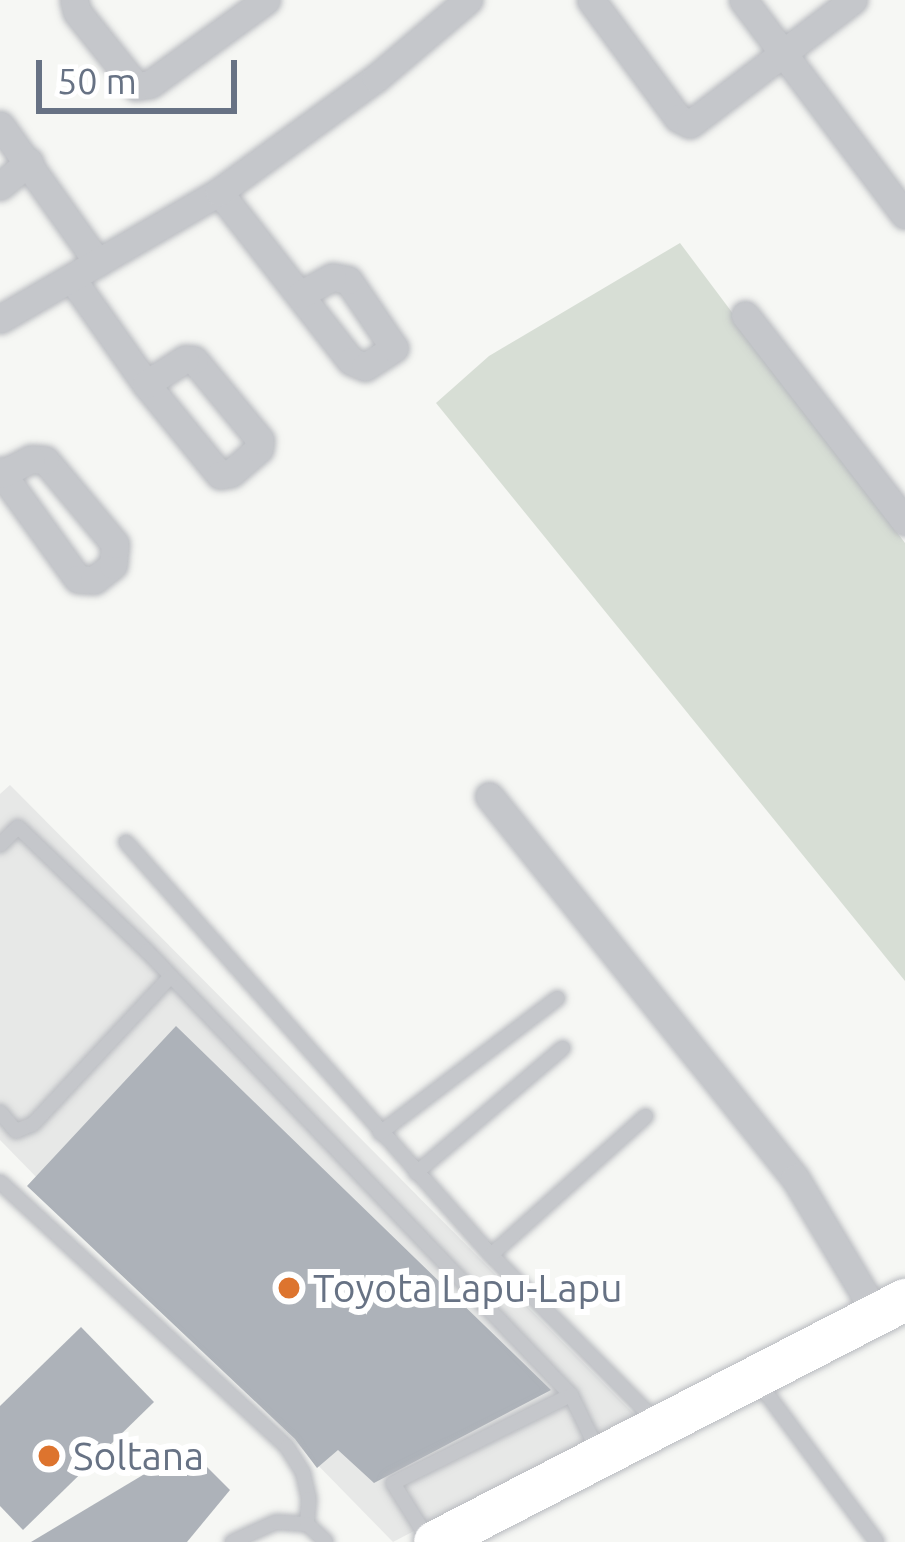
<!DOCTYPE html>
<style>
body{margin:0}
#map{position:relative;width:905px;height:1542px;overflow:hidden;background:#f6f7f4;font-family:Ubuntu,sans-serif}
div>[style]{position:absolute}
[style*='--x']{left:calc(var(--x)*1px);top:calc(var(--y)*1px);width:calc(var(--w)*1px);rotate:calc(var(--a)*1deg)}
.built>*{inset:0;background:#e7e8e7}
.green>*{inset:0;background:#d7ded5}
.building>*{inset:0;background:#adb2b9}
.roads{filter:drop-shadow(0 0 3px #b8babf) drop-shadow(0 0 3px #b8babf)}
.service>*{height:14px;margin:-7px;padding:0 7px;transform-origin:7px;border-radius:7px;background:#c5c7cb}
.minor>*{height:27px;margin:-13.5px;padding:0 13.5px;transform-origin:13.5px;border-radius:13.5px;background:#c5c7cb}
.primary>*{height:42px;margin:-21px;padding:0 21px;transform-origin:21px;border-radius:21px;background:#fff}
.dots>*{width:33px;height:33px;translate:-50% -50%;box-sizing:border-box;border:6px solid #fff;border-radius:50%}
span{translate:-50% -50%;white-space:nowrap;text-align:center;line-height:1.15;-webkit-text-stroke:12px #fff;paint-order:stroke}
.poi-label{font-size:39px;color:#677284}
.left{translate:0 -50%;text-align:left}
.scale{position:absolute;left:36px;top:60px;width:201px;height:54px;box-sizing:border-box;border:6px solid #677284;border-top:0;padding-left:15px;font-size:36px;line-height:42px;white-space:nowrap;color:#677284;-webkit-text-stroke:9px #fff;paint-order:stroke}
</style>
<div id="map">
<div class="built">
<div style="clip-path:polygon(10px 785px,635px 1415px,393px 1542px,0 1140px,0 794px)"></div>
</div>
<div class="green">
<div style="clip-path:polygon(680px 243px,905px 543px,905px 981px,436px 403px,489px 356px)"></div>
</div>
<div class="building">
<div style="clip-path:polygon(176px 1026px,551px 1390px,374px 1483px,338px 1450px,317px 1468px,295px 1439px,27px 1186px)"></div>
<div style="clip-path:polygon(81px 1327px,154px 1402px,23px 1530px,0 1506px,0 1406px)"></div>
<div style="clip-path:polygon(188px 1448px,230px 1490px,187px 1542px,31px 1542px)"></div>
</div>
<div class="roads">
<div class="service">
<div style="--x:126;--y:842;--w:551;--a:48.53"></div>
<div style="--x:491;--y:1255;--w:235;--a:45.2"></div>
<div style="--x:0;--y:845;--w:25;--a:-45"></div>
<div style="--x:18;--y:827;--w:179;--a:43.9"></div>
<div style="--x:147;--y:951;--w:614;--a:46.32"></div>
<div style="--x:0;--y:1112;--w:25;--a:50"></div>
<div style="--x:16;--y:1131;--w:18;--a:-22"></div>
<div style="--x:33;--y:1124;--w:201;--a:-47"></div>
<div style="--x:380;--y:1133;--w:223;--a:-37.2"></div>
<div style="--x:416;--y:1173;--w:193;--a:-40.4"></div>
<div style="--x:0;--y:1182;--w:391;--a:42.7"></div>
<div style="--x:287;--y:1447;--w:31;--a:58"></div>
<div style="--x:303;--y:1473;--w:27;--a:77"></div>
<div style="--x:309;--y:1499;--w:25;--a:95"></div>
<div style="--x:491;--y:1255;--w:208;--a:-41.9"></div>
<div style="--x:758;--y:1382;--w:199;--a:53.4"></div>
<div style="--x:428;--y:1539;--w:66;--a:-122"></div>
<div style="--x:393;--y:1483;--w:199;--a:-26.3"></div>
<div style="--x:571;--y:1395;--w:62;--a:64.3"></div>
<div style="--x:232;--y:1542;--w:48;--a:-24.4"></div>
<div style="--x:276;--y:1522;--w:31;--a:4"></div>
<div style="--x:307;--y:1524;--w:26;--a:43"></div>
</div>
<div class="minor">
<div style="--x:74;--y:0;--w:12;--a:76"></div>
<div style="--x:77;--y:12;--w:95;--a:51.4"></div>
<div style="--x:136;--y:86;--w:14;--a:-8"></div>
<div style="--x:150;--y:84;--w:143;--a:-35.9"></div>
<div style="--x:591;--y:0;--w:147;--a:53.6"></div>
<div style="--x:678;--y:118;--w:13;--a:27"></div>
<div style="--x:690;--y:124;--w:205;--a:-37.3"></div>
<div style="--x:743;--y:0;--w:269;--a:53"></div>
<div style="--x:0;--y:125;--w:169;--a:54.6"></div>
<div style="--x:0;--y:186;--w:38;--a:-40"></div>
<div style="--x:219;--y:192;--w:214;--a:52"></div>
<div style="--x:351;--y:361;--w:15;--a:23"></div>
<div style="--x:365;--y:367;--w:35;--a:-33"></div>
<div style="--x:394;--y:348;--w:82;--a:-124.1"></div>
<div style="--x:348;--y:280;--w:16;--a:-169"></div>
<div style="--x:332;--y:277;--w:35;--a:151"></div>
<div style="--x:72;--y:279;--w:128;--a:54.8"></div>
<div style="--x:146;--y:384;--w:117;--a:50.9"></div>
<div style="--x:220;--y:475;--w:11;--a:-10"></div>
<div style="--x:231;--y:473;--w:37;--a:-41"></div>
<div style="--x:259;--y:449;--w:9;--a:-84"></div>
<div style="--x:260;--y:440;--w:104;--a:-129.5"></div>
<div style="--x:194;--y:360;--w:9;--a:-174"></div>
<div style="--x:185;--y:359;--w:46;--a:147.3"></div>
<div style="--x:745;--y:315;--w:261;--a:52.2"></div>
<div style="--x:0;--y:319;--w:253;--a:-30.1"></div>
<div style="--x:219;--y:192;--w:194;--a:-36"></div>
<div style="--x:376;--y:78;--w:121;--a:-40.3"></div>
<div style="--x:0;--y:471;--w:133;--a:54.2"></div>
<div style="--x:78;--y:579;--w:16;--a:4"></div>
<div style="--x:94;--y:580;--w:24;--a:-38"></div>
<div style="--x:113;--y:565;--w:21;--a:-85"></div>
<div style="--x:115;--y:544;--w:109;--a:-129.8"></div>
<div style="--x:45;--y:460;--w:14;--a:-176"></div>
<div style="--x:31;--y:459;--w:33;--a:153"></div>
<div style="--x:489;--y:796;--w:489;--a:51.3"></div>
<div style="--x:795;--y:1178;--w:160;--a:59.1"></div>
</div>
<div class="primary">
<div style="--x:435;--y:1542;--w:529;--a:-27.24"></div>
</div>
</div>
<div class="dots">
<div style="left:289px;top:1288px;background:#dd742e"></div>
<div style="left:49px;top:1456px;background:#dd742e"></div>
</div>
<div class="poi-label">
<span class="left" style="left:313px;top:1288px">Toyota Lapu-Lapu</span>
<span class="left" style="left:73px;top:1456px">Soltana</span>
</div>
<div class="scale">50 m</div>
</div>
